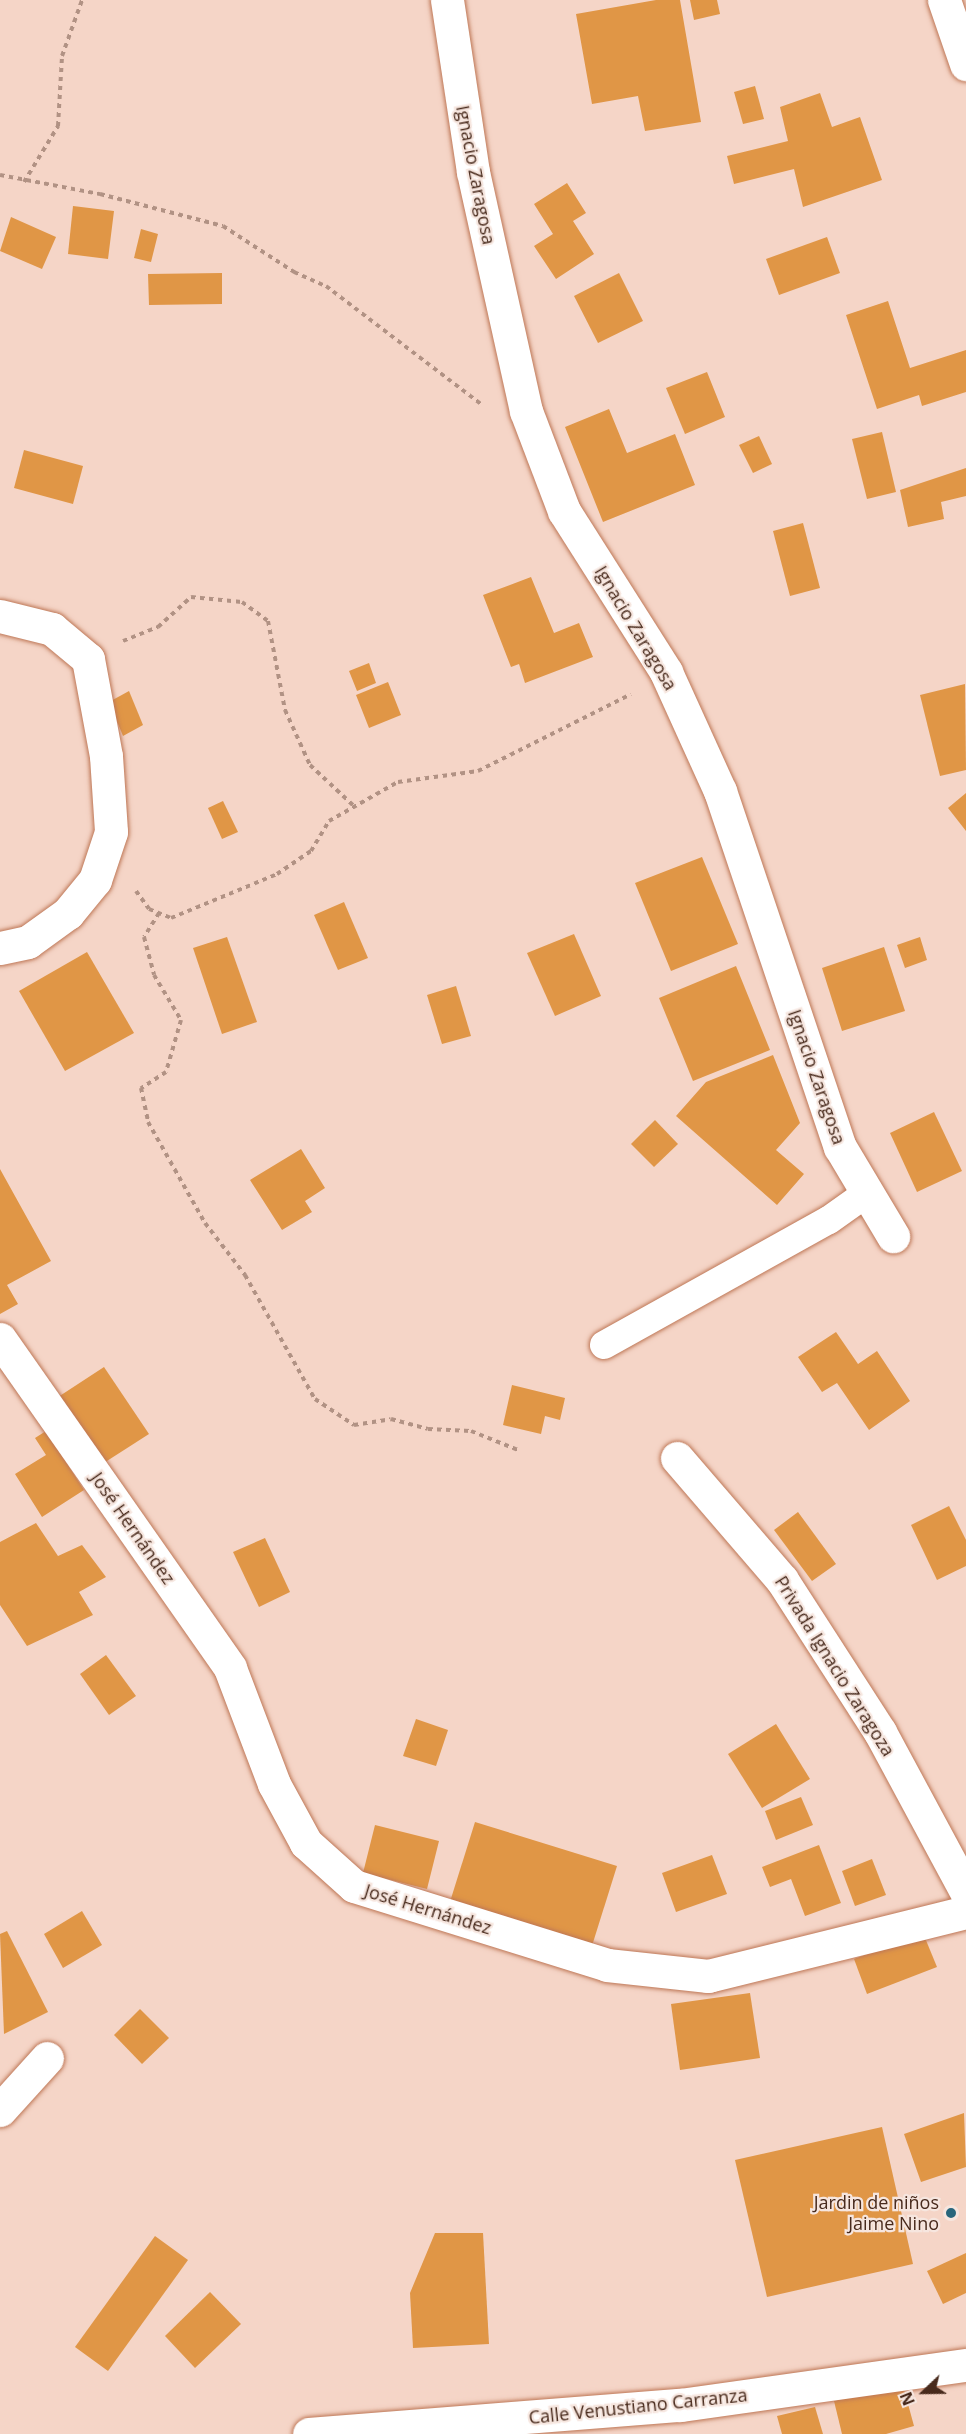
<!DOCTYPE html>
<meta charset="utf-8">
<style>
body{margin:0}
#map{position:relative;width:966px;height:2434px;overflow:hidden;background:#f5d5c7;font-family:"Open Sans",sans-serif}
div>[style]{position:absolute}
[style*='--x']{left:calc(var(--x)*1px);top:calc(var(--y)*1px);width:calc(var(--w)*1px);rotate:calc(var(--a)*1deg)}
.building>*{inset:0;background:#e09646}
.path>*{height:4px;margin-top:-2px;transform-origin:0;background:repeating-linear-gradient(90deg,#b19284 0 4.5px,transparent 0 9px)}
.roads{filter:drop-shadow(0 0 2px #be7756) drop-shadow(0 0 2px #be7756)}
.lane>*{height:28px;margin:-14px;padding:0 14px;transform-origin:14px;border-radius:14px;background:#fff}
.street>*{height:33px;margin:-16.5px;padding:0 16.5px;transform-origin:16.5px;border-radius:16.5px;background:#fff}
.dots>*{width:16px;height:16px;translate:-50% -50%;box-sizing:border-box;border:3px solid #f6e6df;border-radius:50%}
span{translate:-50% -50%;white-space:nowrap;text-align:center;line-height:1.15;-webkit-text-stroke:4.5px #f6e6df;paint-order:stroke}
.street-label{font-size:18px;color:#482a1c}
.poi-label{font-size:18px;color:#482a1c}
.right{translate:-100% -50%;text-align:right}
.north{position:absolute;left:894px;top:2362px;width:60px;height:60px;-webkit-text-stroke:4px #f6e6df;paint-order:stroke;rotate:248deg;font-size:16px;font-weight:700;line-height:24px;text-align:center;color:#482a1c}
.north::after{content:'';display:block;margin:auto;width:21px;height:27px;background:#482a1c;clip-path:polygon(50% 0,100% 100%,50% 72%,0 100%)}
</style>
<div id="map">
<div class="building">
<div style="clip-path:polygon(656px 0,680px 0,701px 122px,645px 131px,638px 96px,592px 104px,576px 14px)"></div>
<div style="clip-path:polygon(690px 0,717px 0,720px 14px,694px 20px)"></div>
<div style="clip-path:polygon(755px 86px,764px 119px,743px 124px,734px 92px)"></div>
<div style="clip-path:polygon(820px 93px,832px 127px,860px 117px,882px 180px,803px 207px,794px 169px,734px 184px,727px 156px,788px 141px,780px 107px)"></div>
<div style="clip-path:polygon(567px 183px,586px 213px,573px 221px,594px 254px,556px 279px,534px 246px,553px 234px,534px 204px)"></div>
<div style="clip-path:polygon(73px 206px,114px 211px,108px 259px,68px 254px)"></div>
<div style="clip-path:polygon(11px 217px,56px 237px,42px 269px,0 251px)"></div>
<div style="clip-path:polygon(141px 229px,158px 234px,151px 262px,134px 258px)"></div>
<div style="clip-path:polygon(827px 237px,840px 273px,779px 295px,766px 259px)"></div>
<div style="clip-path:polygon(222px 273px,222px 304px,149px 305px,148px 274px)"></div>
<div style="clip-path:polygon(619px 273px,643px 321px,598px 343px,574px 296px)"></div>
<div style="clip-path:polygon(888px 301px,910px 368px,966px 350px,966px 392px,922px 406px,919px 395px,877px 409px,846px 315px)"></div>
<div style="clip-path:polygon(707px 372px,725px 417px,685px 434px,666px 388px)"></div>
<div style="clip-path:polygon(609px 409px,627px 453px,675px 434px,695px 485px,603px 522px,565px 427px)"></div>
<div style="clip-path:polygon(882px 432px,896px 492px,867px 499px,852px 439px)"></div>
<div style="clip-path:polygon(759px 436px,772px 464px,753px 473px,739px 445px)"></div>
<div style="clip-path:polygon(24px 450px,83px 466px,73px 504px,14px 488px)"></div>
<div style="clip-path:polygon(966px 468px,966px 496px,941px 502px,944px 519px,908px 527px,900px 490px)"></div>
<div style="clip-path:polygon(803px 523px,820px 588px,790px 596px,773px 531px)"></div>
<div style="clip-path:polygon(531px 577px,554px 633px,579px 623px,593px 657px,525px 683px,519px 664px,511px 667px,483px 595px)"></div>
<div style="clip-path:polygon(369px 663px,376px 683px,357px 691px,349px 671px)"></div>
<div style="clip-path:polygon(388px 682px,401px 715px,369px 728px,356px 695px)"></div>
<div style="clip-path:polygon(965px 684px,966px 770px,940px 776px,920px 695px)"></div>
<div style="clip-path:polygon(129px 691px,143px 725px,123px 736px,109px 702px)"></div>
<div style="clip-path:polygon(966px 793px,966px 831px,948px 808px)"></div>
<div style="clip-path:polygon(223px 801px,238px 832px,222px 839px,208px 808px)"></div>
<div style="clip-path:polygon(702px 857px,738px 944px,671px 971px,635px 883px)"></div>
<div style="clip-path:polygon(344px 902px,368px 958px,338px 970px,314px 915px)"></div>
<div style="clip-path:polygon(574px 934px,601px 996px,555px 1016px,527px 953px)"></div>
<div style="clip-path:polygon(227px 937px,257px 1022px,222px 1034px,193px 948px)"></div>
<div style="clip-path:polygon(920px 937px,927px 960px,905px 968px,897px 945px)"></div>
<div style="clip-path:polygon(884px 947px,905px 1011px,842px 1031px,822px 968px)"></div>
<div style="clip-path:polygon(87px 952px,134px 1033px,65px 1071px,19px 991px)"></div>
<div style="clip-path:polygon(736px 966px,770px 1050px,693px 1081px,659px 998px)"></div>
<div style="clip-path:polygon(456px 986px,471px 1036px,442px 1044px,427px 995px)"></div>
<div style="clip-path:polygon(773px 1055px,800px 1123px,776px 1150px,804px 1174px,777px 1205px,676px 1116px,706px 1082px)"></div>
<div style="clip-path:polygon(934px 1112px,962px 1171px,917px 1192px,890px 1133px)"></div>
<div style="clip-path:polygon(655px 1120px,678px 1144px,654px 1167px,631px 1144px)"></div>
<div style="clip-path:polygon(301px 1149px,325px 1188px,305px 1201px,312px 1212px,282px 1230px,250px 1180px)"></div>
<div style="clip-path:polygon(0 1169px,51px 1261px,7px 1285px,18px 1304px,0 1314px)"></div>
<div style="clip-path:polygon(836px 1332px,858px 1364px,877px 1351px,910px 1401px,869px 1430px,837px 1383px,822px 1392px,798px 1357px)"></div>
<div style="clip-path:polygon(104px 1367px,149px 1434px,96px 1468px,52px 1401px)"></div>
<div style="clip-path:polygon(512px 1385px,565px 1398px,560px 1420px,545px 1416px,541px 1434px,503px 1425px)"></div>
<div style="clip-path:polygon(46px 1431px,84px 1490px,42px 1517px,15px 1474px,46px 1455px,35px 1438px)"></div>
<div style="clip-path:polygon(949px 1506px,966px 1540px,966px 1566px,937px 1580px,911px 1525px)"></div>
<div style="clip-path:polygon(798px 1512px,836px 1564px,812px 1581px,774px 1530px)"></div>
<div style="clip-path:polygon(36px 1523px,58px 1556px,82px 1545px,106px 1577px,79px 1592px,93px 1615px,27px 1646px,0 1605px,0 1542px)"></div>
<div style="clip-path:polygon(265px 1538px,290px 1592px,259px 1607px,233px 1552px)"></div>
<div style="clip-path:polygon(106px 1655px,136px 1696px,109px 1715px,80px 1674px)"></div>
<div style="clip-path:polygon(416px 1719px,448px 1730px,436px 1766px,403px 1756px)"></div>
<div style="clip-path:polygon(776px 1724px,810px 1779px,762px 1808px,728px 1754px)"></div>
<div style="clip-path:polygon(801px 1797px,813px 1825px,776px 1840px,765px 1811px)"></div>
<div style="clip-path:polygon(475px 1822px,617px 1866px,591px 1949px,449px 1905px)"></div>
<div style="clip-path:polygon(375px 1825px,439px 1841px,427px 1889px,363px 1873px)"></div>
<div style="clip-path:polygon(819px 1845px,841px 1903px,805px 1916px,791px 1879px,770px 1887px,762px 1867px)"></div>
<div style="clip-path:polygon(712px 1855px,727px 1894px,676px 1912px,662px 1873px)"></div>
<div style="clip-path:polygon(872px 1859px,886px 1895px,855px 1906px,842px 1871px)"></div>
<div style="clip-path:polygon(82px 1911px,102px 1945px,63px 1968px,44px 1934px)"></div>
<div style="clip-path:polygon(7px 1931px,48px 2012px,4px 2034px,0 1934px)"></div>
<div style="clip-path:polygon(923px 1933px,937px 1967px,867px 1994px,854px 1959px)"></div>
<div style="clip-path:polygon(750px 1993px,760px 2058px,680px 2070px,671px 2004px)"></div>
<div style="clip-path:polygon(140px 2009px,169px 2038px,142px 2064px,114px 2035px)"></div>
<div style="clip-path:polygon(964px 2113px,966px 2167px,921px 2182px,904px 2134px)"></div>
<div style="clip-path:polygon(882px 2127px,913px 2264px,767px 2297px,735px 2160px)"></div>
<div style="clip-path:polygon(435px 2233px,483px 2233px,489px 2344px,413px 2348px,410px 2293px)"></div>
<div style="clip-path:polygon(155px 2236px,188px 2260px,108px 2371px,75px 2347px)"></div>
<div style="clip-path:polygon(966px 2253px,966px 2293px,943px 2304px,927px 2271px)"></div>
<div style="clip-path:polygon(210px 2292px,241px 2324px,195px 2368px,165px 2336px)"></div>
<div style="clip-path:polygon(902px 2382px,914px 2426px,886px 2434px,842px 2434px,834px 2401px)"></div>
<div style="clip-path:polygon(815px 2407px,823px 2434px,782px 2434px,777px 2416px)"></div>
</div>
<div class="path">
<div style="--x:0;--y:175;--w:102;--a:10.8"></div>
<div style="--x:100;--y:194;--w:127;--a:14.6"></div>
<div style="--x:223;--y:226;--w:85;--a:32.9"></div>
<div style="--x:294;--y:272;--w:35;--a:24"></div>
<div style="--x:326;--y:286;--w:196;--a:37.3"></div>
<div style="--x:24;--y:182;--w:66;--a:-58.7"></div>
<div style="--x:58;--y:126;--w:70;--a:-86.7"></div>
<div style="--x:62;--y:56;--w:59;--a:-70.3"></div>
<div style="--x:123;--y:641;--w:38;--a:-22"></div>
<div style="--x:158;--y:627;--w:45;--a:-42.3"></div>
<div style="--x:191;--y:597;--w:51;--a:5.6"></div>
<div style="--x:242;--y:602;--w:32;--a:36"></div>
<div style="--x:268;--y:621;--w:91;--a:79.2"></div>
<div style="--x:285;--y:710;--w:60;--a:65.6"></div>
<div style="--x:310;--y:765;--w:60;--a:43"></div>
<div style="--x:136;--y:891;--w:22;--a:54"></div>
<div style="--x:149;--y:909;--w:24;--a:22"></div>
<div style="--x:171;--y:918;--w:115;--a:-22.5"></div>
<div style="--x:277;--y:874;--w:41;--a:-34.1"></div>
<div style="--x:311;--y:851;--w:35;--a:-59"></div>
<div style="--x:329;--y:821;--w:79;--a:-29.5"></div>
<div style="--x:398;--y:782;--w:81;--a:-7.8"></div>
<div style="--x:478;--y:771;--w:171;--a:-26.7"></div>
<div style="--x:159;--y:913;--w:28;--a:122"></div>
<div style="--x:144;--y:937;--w:39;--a:75"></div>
<div style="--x:154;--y:975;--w:52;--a:59"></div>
<div style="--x:181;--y:1020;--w:54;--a:106.1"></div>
<div style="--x:166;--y:1072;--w:30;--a:147"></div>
<div style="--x:141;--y:1088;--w:35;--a:78"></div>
<div style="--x:148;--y:1122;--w:116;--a:60.6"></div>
<div style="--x:205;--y:1223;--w:66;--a:52.4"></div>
<div style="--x:245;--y:1275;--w:142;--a:60.6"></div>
<div style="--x:315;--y:1399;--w:47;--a:33.7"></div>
<div style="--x:354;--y:1425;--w:37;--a:-9"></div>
<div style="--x:391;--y:1419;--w:38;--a:15"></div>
<div style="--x:428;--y:1429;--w:43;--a:2.7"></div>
<div style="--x:471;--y:1431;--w:51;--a:22"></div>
</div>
<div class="roads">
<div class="lane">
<div style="--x:604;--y:1345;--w:257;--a:-29.1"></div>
<div style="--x:829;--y:1220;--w:47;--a:-35.4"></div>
</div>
<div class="street">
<div style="--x:447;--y:0;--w:174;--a:81.4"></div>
<div style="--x:473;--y:172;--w:245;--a:77.5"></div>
<div style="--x:526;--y:411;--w:107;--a:69.2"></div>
<div style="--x:564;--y:511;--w:191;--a:57.6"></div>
<div style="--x:666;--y:672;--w:131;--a:65.6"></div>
<div style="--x:720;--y:791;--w:376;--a:71.4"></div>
<div style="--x:840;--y:1147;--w:104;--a:59.2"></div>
<div style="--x:944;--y:0;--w:68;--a:71"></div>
<div style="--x:0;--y:616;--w:54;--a:14"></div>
<div style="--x:52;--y:629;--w:47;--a:39.8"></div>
<div style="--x:88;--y:659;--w:99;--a:79.5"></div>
<div style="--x:106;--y:756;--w:76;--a:86.2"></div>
<div style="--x:111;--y:832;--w:51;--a:108.4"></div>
<div style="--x:95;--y:880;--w:43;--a:129.3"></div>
<div style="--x:68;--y:913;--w:49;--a:144.1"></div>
<div style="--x:28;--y:942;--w:29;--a:168"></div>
<div style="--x:0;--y:1339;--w:401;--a:55"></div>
<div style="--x:230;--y:1668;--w:124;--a:69.2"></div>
<div style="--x:274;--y:1784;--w:67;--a:61.5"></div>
<div style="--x:306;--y:1843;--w:64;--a:41.9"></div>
<div style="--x:354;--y:1886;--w:265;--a:17.3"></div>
<div style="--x:607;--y:1965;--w:102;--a:6.2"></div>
<div style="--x:708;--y:1976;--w:266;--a:-13.9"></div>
<div style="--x:677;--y:1458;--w:161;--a:49.3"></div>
<div style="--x:782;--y:1580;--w:181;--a:57.2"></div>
<div style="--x:880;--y:1732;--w:182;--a:61.7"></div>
<div style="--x:0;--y:2110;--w:70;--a:-47.9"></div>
<div style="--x:309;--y:2434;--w:372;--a:-4.5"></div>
<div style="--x:680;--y:2405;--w:289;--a:-8"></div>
</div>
</div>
<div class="dots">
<div style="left:951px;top:2213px;background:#28667c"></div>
</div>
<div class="street-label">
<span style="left:476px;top:175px;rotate:79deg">Ignacio Zaragosa</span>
<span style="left:636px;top:628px;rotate:59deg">Ignacio Zaragosa</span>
<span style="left:817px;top:1077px;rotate:71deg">Ignacio Zaragosa</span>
<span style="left:133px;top:1528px;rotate:55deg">José Hernández</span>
<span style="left:835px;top:1666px;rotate:58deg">Privada Ignacio Zaragoza</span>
<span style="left:428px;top:1909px;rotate:17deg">José Hernández</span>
<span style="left:638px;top:2406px;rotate:-6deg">Calle Venustiano Carranza</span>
</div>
<div class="poi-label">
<span class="right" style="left:939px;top:2213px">Jardin de niños<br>Jaime Nino</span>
</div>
<div class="north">N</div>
</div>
